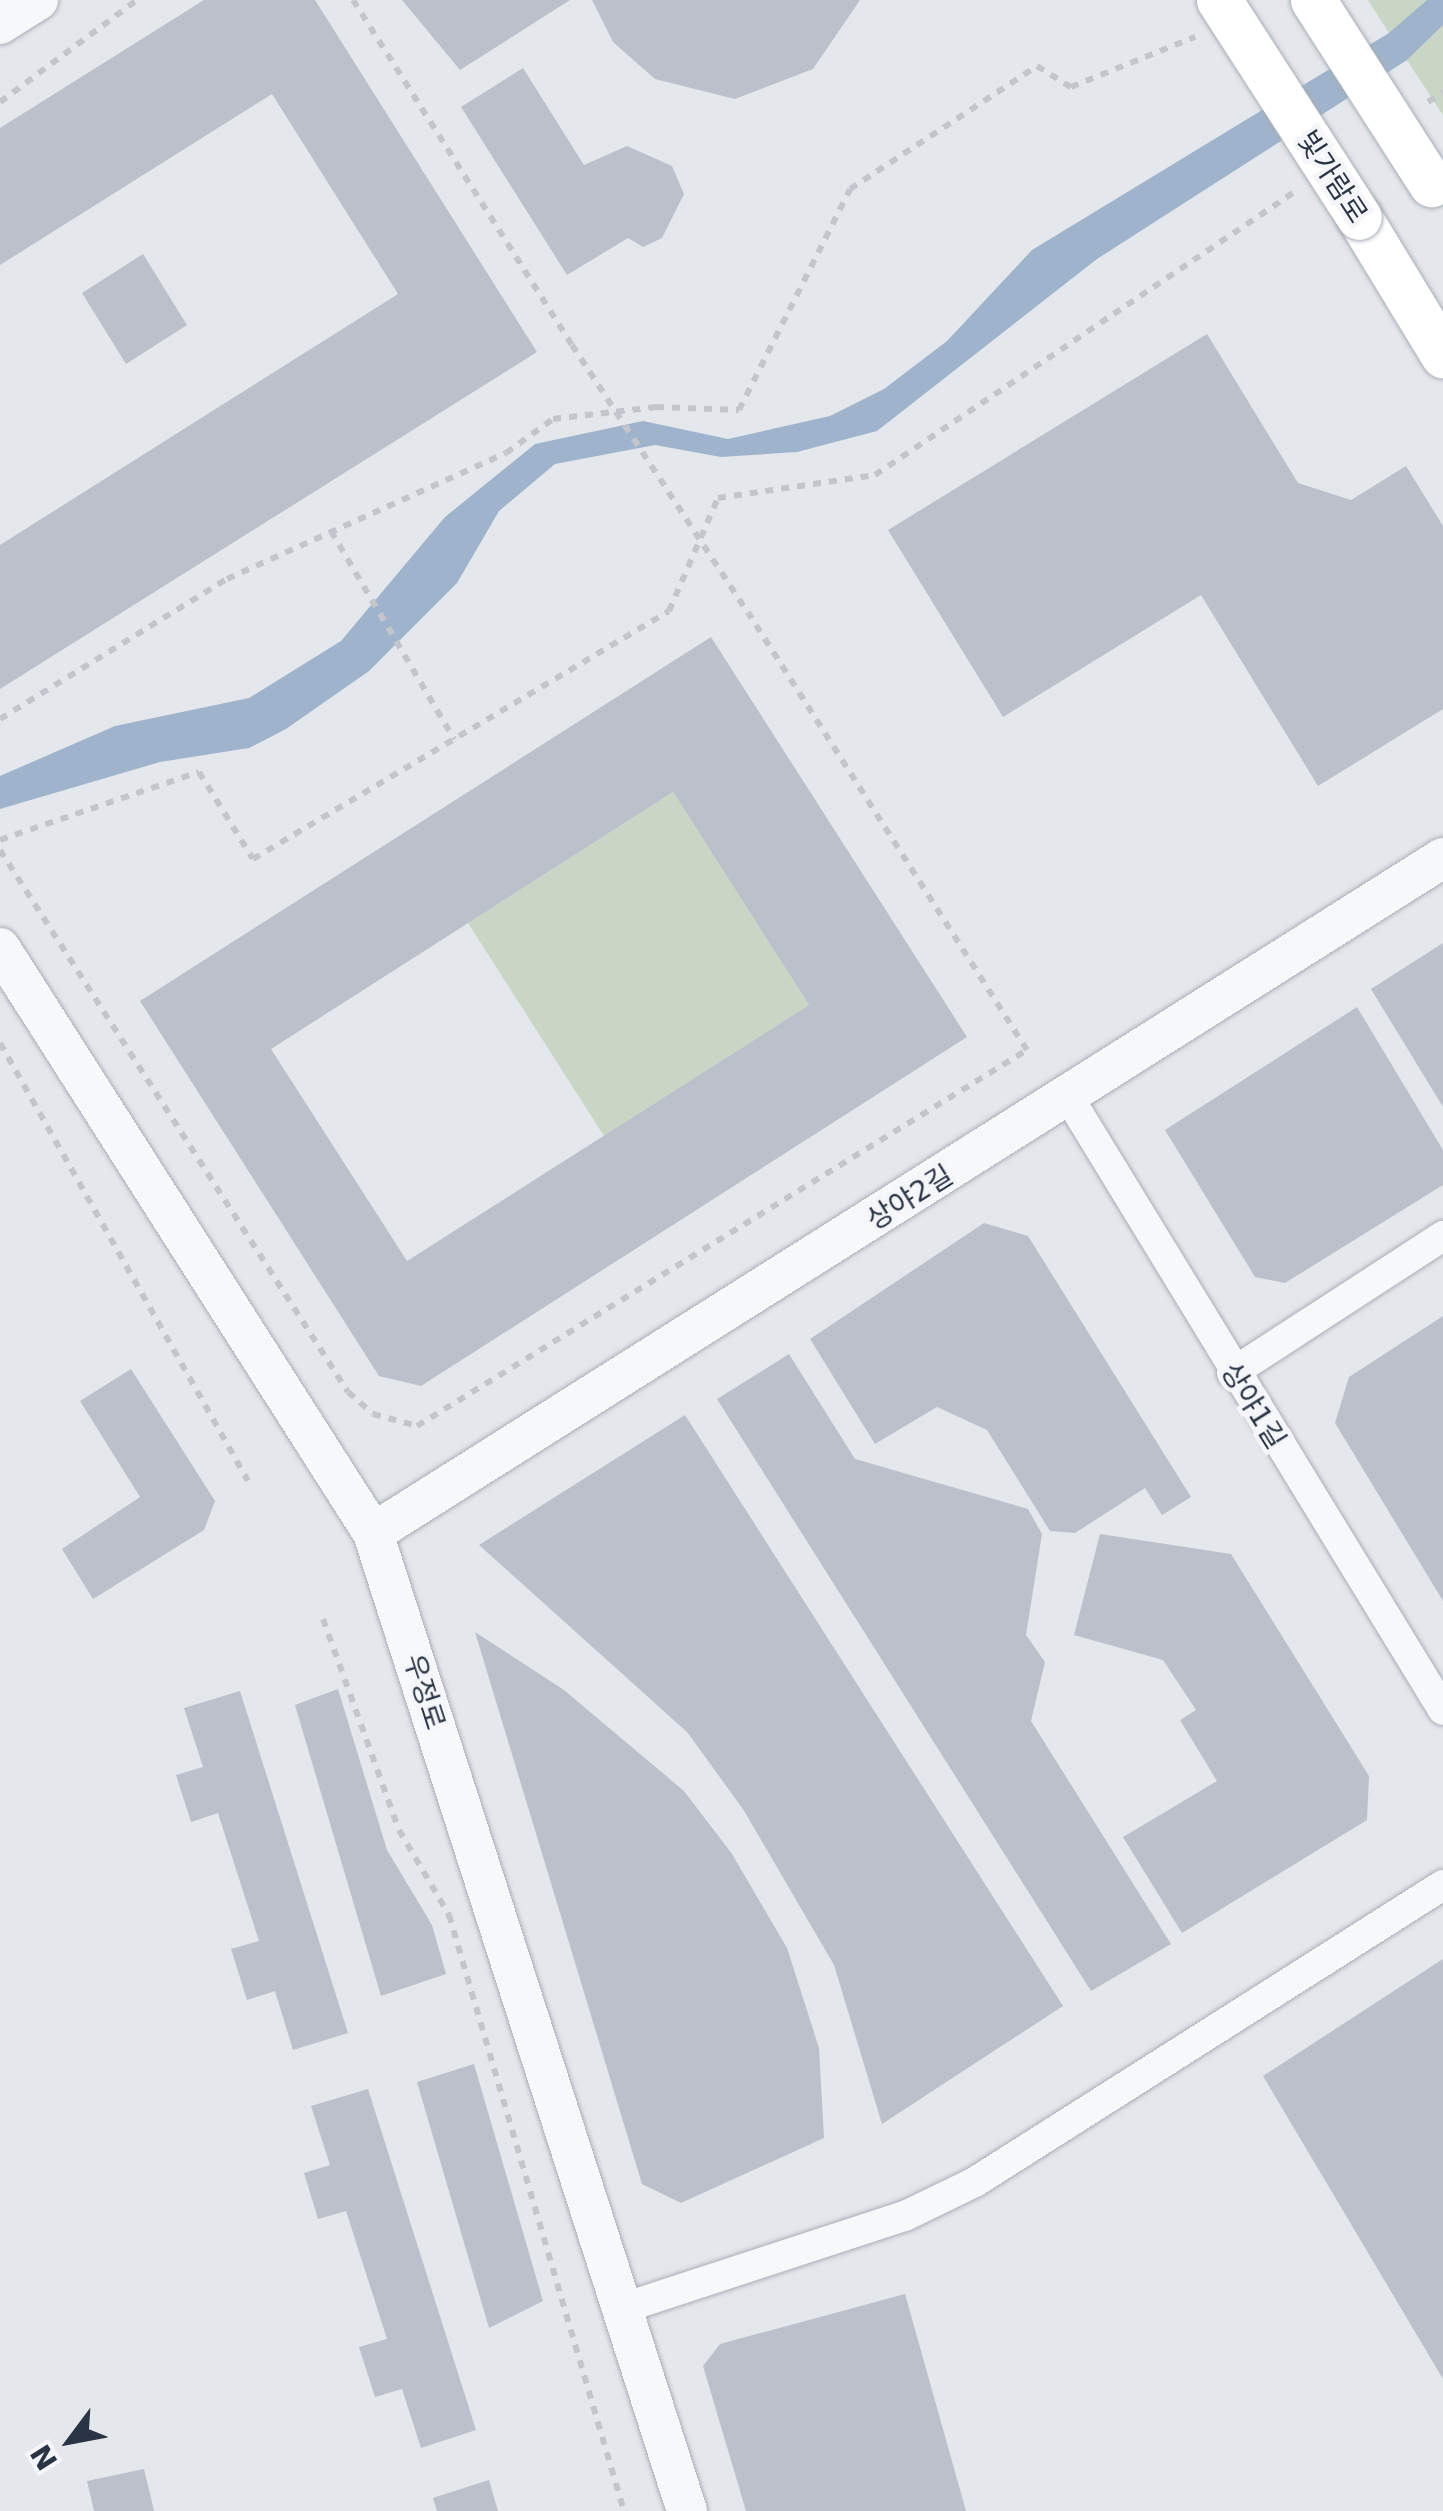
<!DOCTYPE html>
<meta charset="utf-8">
<style>
body{margin:0}
#map{position:relative;width:1443px;height:2511px;overflow:hidden;background:#e4e7ec;font-family:"DejaVu Sans","Noto Sans KR",sans-serif}
div>[style]{position:absolute}
[style*='--x']{left:calc(var(--x)*1px);top:calc(var(--y)*1px);width:calc(var(--w)*1px);rotate:calc(var(--a)*1deg)}
.green>*{inset:0;background:#c9d6c5}
.water>*{inset:0;background:#9fb4cc}
.building>*{inset:0;background:#bbc0ca}
.path>*{height:6px;margin-top:-3px;transform-origin:0;background:repeating-linear-gradient(90deg,#c2c5cb 0 8px,transparent 0 16px)}
.roads{filter:drop-shadow(0 0 2px #a9aeb7) drop-shadow(0 0 2px #a9aeb7)}
.minor>*{height:30px;margin:-15px;padding:0 15px;transform-origin:15px;border-radius:15px;background:#f7f8fa}
.tertiary>*{height:40px;margin:-20px;padding:0 20px;transform-origin:20px;border-radius:20px;background:#f7f8fa}
.secondary>*{height:45px;margin:-22.5px;padding:0 22.5px;transform-origin:22.5px;border-radius:22.5px;background:#fff}
.path-bridge>*{height:6px;margin-top:-3px;transform-origin:0;background:repeating-linear-gradient(90deg,#c2c5cb 0 8px,transparent 0 16px)}
.bridges{filter:drop-shadow(0 0 2px #a9aeb7) drop-shadow(0 0 2px #a9aeb7)}
.secondary-bridge>*{height:45px;margin:-22.5px;padding:0 22.5px;transform-origin:22.5px;border-radius:22.5px;background:#fff}
span{translate:-50% -50%;white-space:nowrap;text-align:center;line-height:1.15;-webkit-text-stroke:9px #f4f6f9;paint-order:stroke}
.street-label{font-size:28px;color:#2b3445}
.north{position:absolute;left:20px;top:2391px;width:100px;height:100px;-webkit-text-stroke:8px #f4f6f9;paint-order:stroke;rotate:238deg;font-size:28px;font-weight:700;line-height:40px;text-align:center;color:#2b3445}
.north::after{content:'';display:block;margin:auto;width:35px;height:45px;background:#2b3445;clip-path:polygon(50% 0,100% 100%,50% 72%,0 100%)}
</style>
<div id="map">
<div class="green">
<div style="clip-path:polygon(1368px 0,1443px 0,1443px 115px,1389px 33px)"></div>
<div style="clip-path:polygon(673px 792px,809px 1005px,604px 1136px,468px 923px)"></div>
</div>
<div class="water">
<div style="clip-path:polygon(1427px 0,1443px 0,1443px 25px,1407px 60px,1097px 259px,877px 431px,797px 452px,721px 457px,655px 445px,555px 464px,499px 511px,457px 583px,369px 671px,286px 729px,249px 748px,160px 762px,0 809px,0 776px,115px 726px,249px 698px,341px 641px,445px 517px,535px 444px,643px 421px,728px 439px,830px 416px,884px 389px,947px 341px,1032px 250px,1389px 33px)"></div>
</div>
<div class="building">
<div style="clip-path:polygon(204px 0,315px 0,537px 352px,0 689px,0 545px,398px 294px,272px 94px,0 265px,0 128px)"></div>
<div style="clip-path:polygon(402px 0,570px 0,460px 70px)"></div>
<div style="clip-path:polygon(592px 0,860px 0,813px 69px,735px 99px,655px 79px,613px 42px)"></div>
<div style="clip-path:polygon(523px 68px,584px 165px,627px 146px,672px 166px,684px 194px,662px 238px,643px 247px,628px 238px,567px 275px,461px 107px)"></div>
<div style="clip-path:polygon(143px 254px,187px 325px,126px 364px,82px 293px)"></div>
<div style="clip-path:polygon(1207px 334px,1298px 483px,1351px 500px,1406px 466px,1443px 526px,1443px 709px,1318px 786px,1201px 595px,1003px 717px,888px 530px)"></div>
<div style="clip-path:polygon(evenodd,711px 637px,967px 1037px,421px 1386px,379px 1376px,140px 1001px,711px 637px,673px 792px,809px 1005px,407px 1261px,271px 1049px,673px 792px)"></div>
<div style="clip-path:polygon(1443px 943px,1443px 1107px,1371px 989px)"></div>
<div style="clip-path:polygon(1357px 1007px,1443px 1150px,1443px 1185px,1285px 1283px,1255px 1277px,1165px 1130px)"></div>
<div style="clip-path:polygon(984px 1223px,1028px 1236px,1191px 1497px,1162px 1515px,1145px 1488px,1075px 1533px,1050px 1531px,987px 1430px,937px 1407px,875px 1444px,810px 1339px)"></div>
<div style="clip-path:polygon(1443px 1316px,1443px 1601px,1335px 1423px,1349px 1377px)"></div>
<div style="clip-path:polygon(789px 1354px,855px 1459px,1028px 1509px,1042px 1534px,1026px 1635px,1045px 1662px,1031px 1721px,1171px 1944px,1091px 1991px,717px 1399px)"></div>
<div style="clip-path:polygon(131px 1369px,215px 1501px,204px 1530px,93px 1599px,62px 1549px,140px 1497px,80px 1401px)"></div>
<div style="clip-path:polygon(685px 1415px,1063px 2006px,882px 2124px,834px 1965px,743px 1809px,687px 1732px,479px 1545px)"></div>
<div style="clip-path:polygon(1100px 1534px,1231px 1554px,1369px 1776px,1367px 1820px,1182px 1933px,1123px 1837px,1217px 1781px,1180px 1720px,1196px 1710px,1163px 1660px,1074px 1635px)"></div>
<div style="clip-path:polygon(475px 1632px,564px 1690px,684px 1791px,732px 1854px,787px 1948px,819px 2048px,824px 2138px,681px 2203px,642px 2184px)"></div>
<div style="clip-path:polygon(338px 1689px,387px 1850px,432px 1925px,446px 1974px,381px 1996px,295px 1705px)"></div>
<div style="clip-path:polygon(240px 1691px,348px 2033px,293px 2050px,275px 1991px,247px 2000px,231px 1949px,259px 1941px,218px 1813px,191px 1822px,176px 1775px,203px 1767px,184px 1708px)"></div>
<div style="clip-path:polygon(1443px 1959px,1443px 2379px,1263px 2076px)"></div>
<div style="clip-path:polygon(474px 2064px,543px 2301px,489px 2328px,417px 2082px)"></div>
<div style="clip-path:polygon(368px 2089px,476px 2430px,421px 2448px,402px 2389px,375px 2397px,359px 2347px,387px 2339px,346px 2211px,318px 2219px,304px 2173px,330px 2165px,311px 2106px)"></div>
<div style="clip-path:polygon(905px 2294px,966px 2511px,746px 2511px,703px 2366px,720px 2344px)"></div>
<div style="clip-path:polygon(144px 2469px,154px 2511px,94px 2511px,87px 2481px)"></div>
<div style="clip-path:polygon(489px 2480px,498px 2511px,437px 2511px,433px 2498px)"></div>
</div>
<div class="path">
<div style="--x:353;--y:0;--w:409;--a:57.6"></div>
<div style="--x:0;--y:102;--w:171;--a:-36.7"></div>
<div style="--x:1428;--y:102;--w:18;--a:-34"></div>
<div style="--x:331;--y:531;--w:242;--a:59.4"></div>
<div style="--x:0;--y:719;--w:267;--a:-31.7"></div>
<div style="--x:227;--y:579;--w:306;--a:-24.3"></div>
<div style="--x:506;--y:453;--w:58;--a:-35.9"></div>
<div style="--x:553;--y:419;--w:104;--a:-6.6"></div>
<div style="--x:656;--y:407;--w:83;--a:2.1"></div>
<div style="--x:739;--y:410;--w:247;--a:-63.3"></div>
<div style="--x:850;--y:189;--w:224;--a:-33.3"></div>
<div style="--x:1037;--y:66;--w:40;--a:32"></div>
<div style="--x:1071;--y:87;--w:134;--a:-22"></div>
<div style="--x:0;--y:840;--w:210;--a:-18.9"></div>
<div style="--x:199;--y:772;--w:102;--a:58.2"></div>
<div style="--x:253;--y:859;--w:484;--a:-30.8"></div>
<div style="--x:669;--y:611;--w:123;--a:-66.6"></div>
<div style="--x:718;--y:498;--w:159;--a:-8.3"></div>
<div style="--x:875;--y:475;--w:504;--a:-34.01"></div>
<div style="--x:0;--y:850;--w:644;--a:57.3"></div>
<div style="--x:348;--y:1392;--w:33;--a:41"></div>
<div style="--x:373;--y:1414;--w:46;--a:15.3"></div>
<div style="--x:417;--y:1426;--w:717;--a:-31.65"></div>
<div style="--x:1027;--y:1050;--w:517;--a:-122.52"></div>
<div style="--x:0;--y:1043;--w:503;--a:60.48"></div>
<div style="--x:323;--y:1619;--w:224;--a:70.2"></div>
<div style="--x:399;--y:1830;--w:99;--a:59.5"></div>
<div style="--x:449;--y:1915;--w:621;--a:73.64"></div>
</div>
<div class="roads">
<div class="minor">
<div style="--x:1069;--y:1098;--w:717;--a:58.57"></div>
<div style="--x:1232;--y:1373;--w:252;--a:-33"></div>
<div style="--x:623;--y:2308;--w:297;--a:-18.1"></div>
<div style="--x:905;--y:2216;--w:78;--a:-25.9"></div>
<div style="--x:975;--y:2182;--w:554;--a:-32.4"></div>
</div>
<div class="tertiary">
<div style="--x:0;--y:24;--w:45;--a:-32.3"></div>
<div style="--x:0;--y:948;--w:694;--a:57.48"></div>
<div style="--x:373;--y:1533;--w:1027;--a:72.2"></div>
<div style="--x:373;--y:1533;--w:1265;--a:-32.25"></div>
</div>
<div class="secondary">
<div style="--x:1359;--y:217;--w:162;--a:58.7"></div>
</div>
</div>
<div class="path-bridge">
<div style="--x:572;--y:345;--w:322;--a:56.7"></div>
</div>
<div class="bridges">
<div class="secondary-bridge">
<div style="--x:1219;--y:0;--w:258;--a:57.2"></div>
<div style="--x:1313;--y:0;--w:219;--a:57.3"></div>
</div>
</div>
<div class="street-label">
<span style="left:1332px;top:177px;rotate:57deg">빛가람로</span>
<span style="left:910px;top:1198px;rotate:-32deg">상야2길</span>
<span style="left:1253px;top:1406px;rotate:58deg">상야1길</span>
<span style="left:424px;top:1692px;rotate:72deg">우정로</span>
</div>
<div class="north">N</div>
</div>
